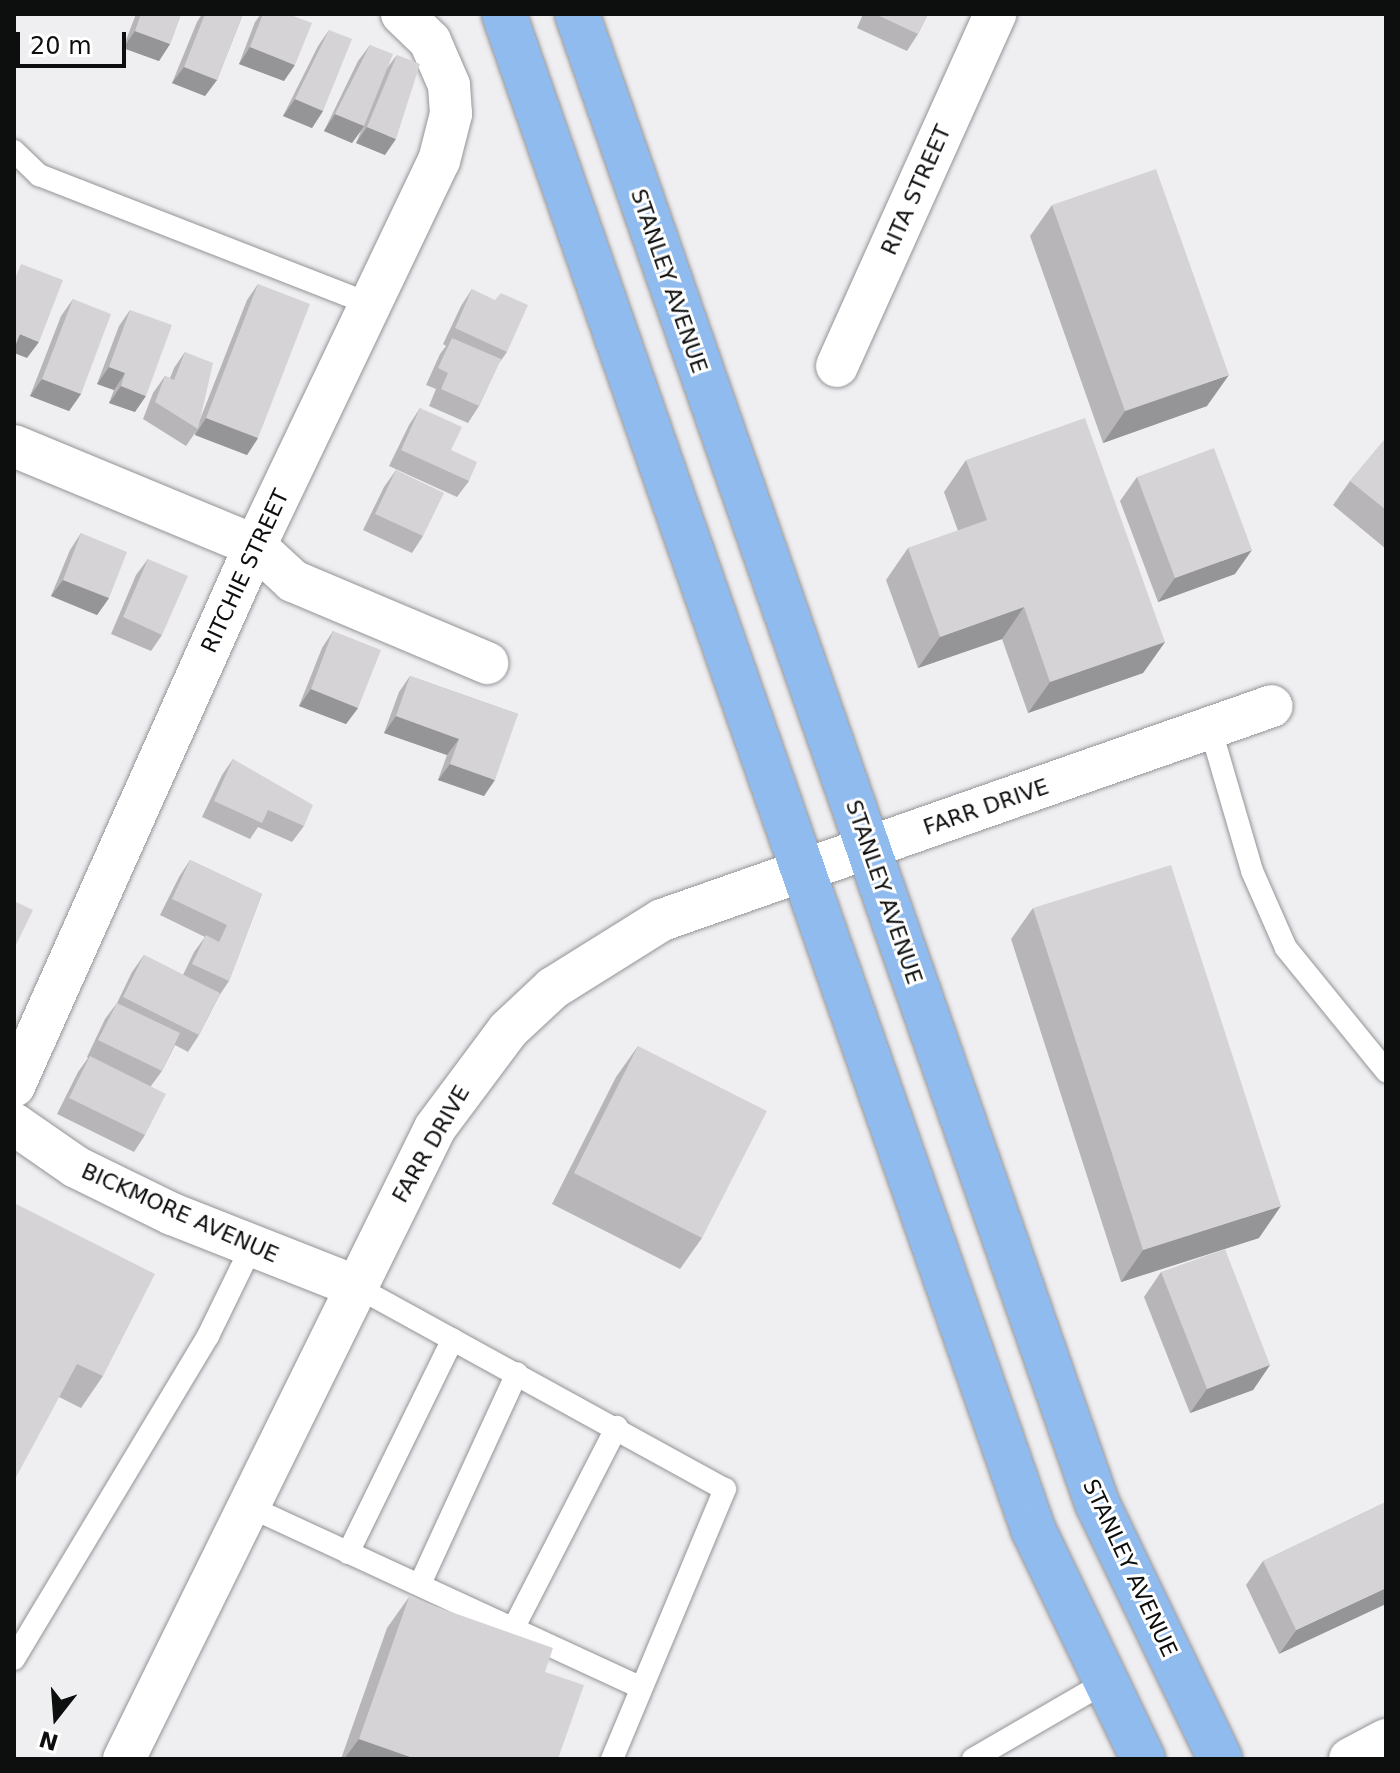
<!DOCTYPE html>
<style>
body{margin:0}
#map{position:relative;width:1400px;height:1773px;overflow:hidden;background:#efeff2;font-family:"DejaVu Sans",sans-serif}
div>[style]{position:absolute}
[style*='--x']{left:calc(var(--x)*1px);top:calc(var(--y)*1px);width:calc(var(--w)*1px);rotate:calc(var(--a)*1deg)}
.roads{filter:drop-shadow(0 0 2px #949497) drop-shadow(0 0 2px #949497)}
.service>*{height:22px;margin:-11px;padding:0 11px;transform-origin:11px;border-radius:11px;background:#fff}
.minor>*{height:42px;margin:-21px;padding:0 21px;transform-origin:21px;border-radius:21px;background:#fff}
.primary>*{height:44px;margin:-22px;padding:0 22px;transform-origin:22px;border-radius:22px;background:#90bbef}
.wall>*{inset:0;background:#b7b5b8}
.shaded-wall>*{inset:0;background:#959496}
.building>*{inset:0;background:#d5d3d6}
span{translate:-50% -50%;white-space:nowrap;text-align:center;line-height:1.15;-webkit-text-stroke:6px #fff;paint-order:stroke}
.street-label{font-size:22px;color:#0d0e0e}
.frame{position:absolute;inset:0;border:16px solid #0d0e0e;pointer-events:none}
.north{position:absolute;left:16px;top:1677px;width:80px;height:80px;-webkit-text-stroke:6px #fff;paint-order:stroke;rotate:197deg;font-size:22px;font-weight:700;line-height:32px;text-align:center;color:#0d0e0e}
.north::after{content:'';display:block;margin:auto;width:28px;height:36px;background:#0d0e0e;clip-path:polygon(50% 0,100% 100%,50% 72%,0 100%)}
.scale{position:absolute;left:16px;top:32px;width:110px;height:36px;box-sizing:border-box;border:4px solid #0d0e0e;border-top:0;padding-left:10px;font-size:24px;line-height:28px;white-space:nowrap;color:#0d0e0e;-webkit-text-stroke:6px #fff;paint-order:stroke}
</style>
<div id="map">
<div class="roads">
<div class="service">
<div style="--x:14;--y:151;--w:35;--a:44"></div>
<div style="--x:39;--y:175;--w:355;--a:21.3"></div>
<div style="--x:1210;--y:727;--w:150;--a:73.7"></div>
<div style="--x:1252;--y:871;--w:84;--a:66.2"></div>
<div style="--x:1286;--y:948;--w:159;--a:50.9"></div>
<div style="--x:355;--y:1286;--w:422;--a:28.8"></div>
<div style="--x:725;--y:1489;--w:293;--a:112.7"></div>
<div style="--x:250;--y:1507;--w:426;--a:24.8"></div>
<div style="--x:348;--y:1553;--w:238;--a:-63.9"></div>
<div style="--x:420;--y:1584;--w:232;--a:-65.3"></div>
<div style="--x:514;--y:1627;--w:225;--a:-62.8"></div>
<div style="--x:14;--y:1659;--w:377;--a:-59"></div>
<div style="--x:208;--y:1336;--w:98;--a:-64"></div>
<div style="--x:973;--y:1759;--w:154;--a:-30.1"></div>
</div>
<div class="minor">
<div style="--x:837;--y:366;--w:386;--a:-65.8"></div>
<div style="--x:14;--y:446;--w:261;--a:22.5"></div>
<div style="--x:255;--y:546;--w:52;--a:42.6"></div>
<div style="--x:293;--y:581;--w:211;--a:22.9"></div>
<div style="--x:14;--y:1086;--w:591;--a:-65.95"></div>
<div style="--x:255;--y:546;--w:427;--a:-64.5"></div>
<div style="--x:439;--y:161;--w:49;--a:-75.7"></div>
<div style="--x:451;--y:114;--w:29;--a:-94"></div>
<div style="--x:449;--y:85;--w:48;--a:-113.4"></div>
<div style="--x:430;--y:41;--w:39;--a:-136"></div>
<div style="--x:14;--y:1124;--w:75;--a:34.7"></div>
<div style="--x:76;--y:1167;--w:107;--a:26.1"></div>
<div style="--x:172;--y:1214;--w:197;--a:21.5"></div>
<div style="--x:124;--y:1759;--w:703;--a:-63.76"></div>
<div style="--x:435;--y:1128;--w:122;--a:-53.3"></div>
<div style="--x:508;--y:1030;--w:62;--a:-43"></div>
<div style="--x:553;--y:988;--w:128;--a:-32"></div>
<div style="--x:662;--y:920;--w:646;--a:-19.33"></div>
<div style="--x:1350;--y:1759;--w:41;--a:-27.8"></div>
</div>
<div class="primary">
<div style="--x:504;--y:14;--w:1605;--a:70.75"></div>
<div style="--x:1033;--y:1529;--w:255;--a:64.4"></div>
<div style="--x:577;--y:14;--w:1577;--a:70.75"></div>
<div style="--x:1097;--y:1503;--w:284;--a:64.3"></div>
</div>
</div>
<div class="wall">
<div style="clip-path:polygon(136px 14px,181px 14px,170px 44px,159px 61px,123px 48px)"></div>
<div style="clip-path:polygon(202px 14px,243px 14px,217px 80px,205px 96px,172px 83px,197px 22px)"></div>
<div style="clip-path:polygon(261px 14px,288px 14px,284px 81px,239px 64px,255px 22px)"></div>
<div style="clip-path:polygon(863px 14px,928px 14px,918px 34px,907px 51px,857px 28px)"></div>
<div style="clip-path:polygon(329px 30px,323px 111px,312px 128px,283px 116px,318px 46px)"></div>
<div style="clip-path:polygon(370px 45px,387px 68px,397px 55px,385px 155px,356px 143px,361px 131px,352px 143px,324px 131px,358px 61px)"></div>
<div style="clip-path:polygon(1052px 205px,1207px 406px,1103px 443px,1030px 236px)"></div>
<div style="clip-path:polygon(258px 284px,258px 438px,247px 455px,195px 435px,195px 433px,186px 446px,143px 419px,153px 393px,165px 376px,170px 378px,174px 368px,185px 352px,199px 422px,247px 300px)"></div>
<div style="clip-path:polygon(472px 289px,507px 352px,499px 363px,479px 406px,468px 423px,429px 406px,436px 389px,426px 385px,440px 354px,446px 346px,443px 344px,461px 306px)"></div>
<div style="clip-path:polygon(73px 299px,81px 394px,69px 411px,30px 396px,61px 316px)"></div>
<div style="clip-path:polygon(130px 310px,135px 412px,109px 403px,114px 390px,97px 384px,119px 326px)"></div>
<div style="clip-path:polygon(420px 408px,451px 450px,469px 481px,457px 497px,389px 466px,409px 425px)"></div>
<div style="clip-path:polygon(1386px 438px,1386px 549px,1333px 505px,1350px 481px)"></div>
<div style="clip-path:polygon(966px 460px,1165px 642px,1143px 673px,1028px 713px,1002px 639px,918px 668px,886px 580px,908px 548px,958px 531px,944px 492px)"></div>
<div style="clip-path:polygon(396px 470px,423px 536px,412px 553px,363px 530px,384px 487px)"></div>
<div style="clip-path:polygon(1137px 477px,1235px 574px,1158px 602px,1120px 501px)"></div>
<div style="clip-path:polygon(81px 533px,109px 598px,97px 615px,51px 596px,70px 550px)"></div>
<div style="clip-path:polygon(148px 559px,162px 635px,151px 651px,111px 634px,136px 575px)"></div>
<div style="clip-path:polygon(333px 631px,358px 708px,346px 724px,299px 706px,322px 648px)"></div>
<div style="clip-path:polygon(410px 676px,518px 714px,484px 796px,438px 780px,447px 755px,384px 733px,399px 692px)"></div>
<div style="clip-path:polygon(233px 759px,304px 826px,292px 842px,258px 827px,250px 839px,202px 817px,222px 775px)"></div>
<div style="clip-path:polygon(190px 860px,262px 894px,229px 981px,219px 996px,199px 1035px,188px 1052px,175px 1045px,162px 1071px,151px 1086px,145px 1135px,134px 1152px,57px 1114px,78px 1072px,88px 1058px,87px 1057px,105px 1019px,117px 1003px,132px 972px,144px 955px,183px 975px,194px 952px,205px 937px,160px 915px,179px 877px)"></div>
<div style="clip-path:polygon(1033px 908px,1259px 1238px,1121px 1282px,1011px 939px)"></div>
<div style="clip-path:polygon(638px 1046px,702px 1238px,680px 1269px,552px 1204px,616px 1077px)"></div>
<div style="clip-path:polygon(14px 1203px,103px 1376px,81px 1408px,59px 1397px)"></div>
<div style="clip-path:polygon(1161px 1272px,1270px 1365px,1253px 1390px,1190px 1413px,1144px 1297px)"></div>
<div style="clip-path:polygon(1386px 1502px,1279px 1654px,1246px 1585px,1263px 1561px)"></div>
<div style="clip-path:polygon(409px 1597px,545px 1672px,558px 1759px,341px 1759px,387px 1628px)"></div>
</div>
<div class="shaded-wall">
<div style="clip-path:polygon(135px 31px,170px 44px,159px 61px,123px 48px)"></div>
<div style="clip-path:polygon(250px 47px,295px 65px,284px 81px,239px 64px)"></div>
<div style="clip-path:polygon(184px 67px,217px 80px,205px 96px,172px 83px)"></div>
<div style="clip-path:polygon(295px 99px,323px 111px,312px 128px,283px 116px)"></div>
<div style="clip-path:polygon(335px 114px,364px 126px,352px 143px,324px 131px)"></div>
<div style="clip-path:polygon(367px 127px,396px 139px,385px 155px,356px 143px)"></div>
<div style="clip-path:polygon(20px 334px,39px 342px,27px 358px,14px 353px,14px 343px)"></div>
<div style="clip-path:polygon(109px 367px,125px 373px,114px 390px,97px 384px)"></div>
<div style="clip-path:polygon(1229px 375px,1207px 406px,1103px 443px,1125px 411px)"></div>
<div style="clip-path:polygon(42px 379px,81px 394px,69px 411px,30px 396px)"></div>
<div style="clip-path:polygon(121px 386px,146px 396px,135px 412px,109px 403px)"></div>
<div style="clip-path:polygon(206px 418px,258px 438px,247px 455px,195px 435px)"></div>
<div style="clip-path:polygon(1252px 550px,1235px 574px,1158px 602px,1175px 578px)"></div>
<div style="clip-path:polygon(63px 580px,109px 598px,97px 615px,51px 596px)"></div>
<div style="clip-path:polygon(1024px 607px,1002px 639px,918px 668px,940px 637px)"></div>
<div style="clip-path:polygon(1165px 642px,1143px 673px,1028px 713px,1050px 682px)"></div>
<div style="clip-path:polygon(311px 689px,358px 708px,346px 724px,299px 706px)"></div>
<div style="clip-path:polygon(396px 716px,459px 739px,447px 755px,384px 733px)"></div>
<div style="clip-path:polygon(450px 764px,495px 780px,484px 796px,438px 780px)"></div>
<div style="clip-path:polygon(1281px 1206px,1259px 1238px,1121px 1282px,1143px 1250px)"></div>
<div style="clip-path:polygon(1270px 1365px,1253px 1390px,1190px 1413px,1207px 1389px)"></div>
<div style="clip-path:polygon(1386px 1588px,1386px 1604px,1279px 1654px,1296px 1630px)"></div>
<div style="clip-path:polygon(359px 1739px,416px 1759px,344px 1759px)"></div>
</div>
<div class="building">
<div style="clip-path:polygon(141px 14px,181px 14px,170px 44px,135px 31px)"></div>
<div style="clip-path:polygon(205px 14px,243px 14px,217px 80px,184px 67px)"></div>
<div style="clip-path:polygon(263px 14px,288px 14px,312px 23px,295px 65px,250px 47px)"></div>
<div style="clip-path:polygon(875px 14px,928px 14px,918px 34px)"></div>
<div style="clip-path:polygon(329px 30px,352px 39px,323px 111px,295px 99px)"></div>
<div style="clip-path:polygon(370px 45px,393px 54px,364px 126px,335px 114px)"></div>
<div style="clip-path:polygon(397px 55px,420px 64px,396px 139px,367px 127px)"></div>
<div style="clip-path:polygon(1156px 169px,1229px 375px,1125px 411px,1052px 205px)"></div>
<div style="clip-path:polygon(21px 264px,63px 280px,39px 342px,20px 334px,16px 344px,14px 343px,14px 281px)"></div>
<div style="clip-path:polygon(258px 284px,310px 304px,258px 438px,206px 418px)"></div>
<div style="clip-path:polygon(472px 289px,495px 300px,501px 293px,528px 305px,507px 352px,455px 328px)"></div>
<div style="clip-path:polygon(73px 299px,111px 314px,81px 394px,42px 379px)"></div>
<div style="clip-path:polygon(130px 310px,172px 325px,146px 396px,121px 386px,125px 373px,109px 367px)"></div>
<div style="clip-path:polygon(452px 338px,501px 359px,479px 406px,441px 389px,448px 373px,438px 368px)"></div>
<div style="clip-path:polygon(185px 352px,213px 363px,198px 429px,155px 402px,165px 376px,174px 380px)"></div>
<div style="clip-path:polygon(420px 408px,462px 427px,451px 450px,477px 462px,469px 481px,401px 450px)"></div>
<div style="clip-path:polygon(1085px 418px,1165px 642px,1050px 682px,1024px 607px,940px 637px,908px 548px,987px 520px,966px 460px)"></div>
<div style="clip-path:polygon(1386px 438px,1386px 510px,1350px 481px)"></div>
<div style="clip-path:polygon(1214px 448px,1252px 550px,1175px 578px,1137px 477px)"></div>
<div style="clip-path:polygon(396px 470px,444px 493px,423px 536px,375px 514px)"></div>
<div style="clip-path:polygon(81px 533px,127px 552px,109px 598px,63px 580px)"></div>
<div style="clip-path:polygon(148px 559px,188px 576px,162px 635px,123px 617px)"></div>
<div style="clip-path:polygon(333px 631px,381px 650px,358px 708px,311px 689px)"></div>
<div style="clip-path:polygon(410px 676px,518px 714px,495px 780px,450px 764px,459px 739px,396px 716px)"></div>
<div style="clip-path:polygon(233px 759px,313px 805px,304px 826px,268px 810px,262px 823px,214px 801px)"></div>
<div style="clip-path:polygon(190px 860px,262px 894px,229px 981px,192px 964px,206px 935px,219px 942px,227px 925px,172px 899px)"></div>
<div style="clip-path:polygon(1171px 865px,1281px 1206px,1143px 1250px,1033px 908px)"></div>
<div style="clip-path:polygon(14px 901px,33px 910px,14px 949px)"></div>
<div style="clip-path:polygon(144px 955px,220px 993px,199px 1035px,123px 997px)"></div>
<div style="clip-path:polygon(117px 1003px,180px 1033px,162px 1071px,98px 1040px)"></div>
<div style="clip-path:polygon(638px 1046px,767px 1111px,702px 1238px,574px 1173px)"></div>
<div style="clip-path:polygon(90px 1056px,166px 1094px,145px 1135px,69px 1098px)"></div>
<div style="clip-path:polygon(14px 1203px,155px 1274px,103px 1376px,77px 1364px,14px 1481px)"></div>
<div style="clip-path:polygon(1225px 1249px,1270px 1365px,1207px 1389px,1161px 1272px)"></div>
<div style="clip-path:polygon(1386px 1502px,1386px 1588px,1296px 1630px,1263px 1561px)"></div>
<div style="clip-path:polygon(409px 1597px,553px 1648px,545px 1672px,584px 1685px,558px 1759px,416px 1759px,359px 1739px)"></div>
</div>
<div class="street-label">
<span style="left:916px;top:190px;rotate:-66deg">RITA STREET</span>
<span style="left:669px;top:281px;rotate:71deg">STANLEY AVENUE</span>
<span style="left:245px;top:571px;rotate:-65deg">RITCHIE STREET</span>
<span style="left:986px;top:807px;rotate:-19deg">FARR DRIVE</span>
<span style="left:884px;top:892px;rotate:71deg">STANLEY AVENUE</span>
<span style="left:431px;top:1144px;rotate:-60deg">FARR DRIVE</span>
<span style="left:180px;top:1213px;rotate:24deg">BICKMORE AVENUE</span>
<span style="left:1130px;top:1568px;rotate:65deg">STANLEY AVENUE</span>
</div>
<div class="frame"></div>
<div class="north">N</div>
<div class="scale">20 m</div>
</div>
